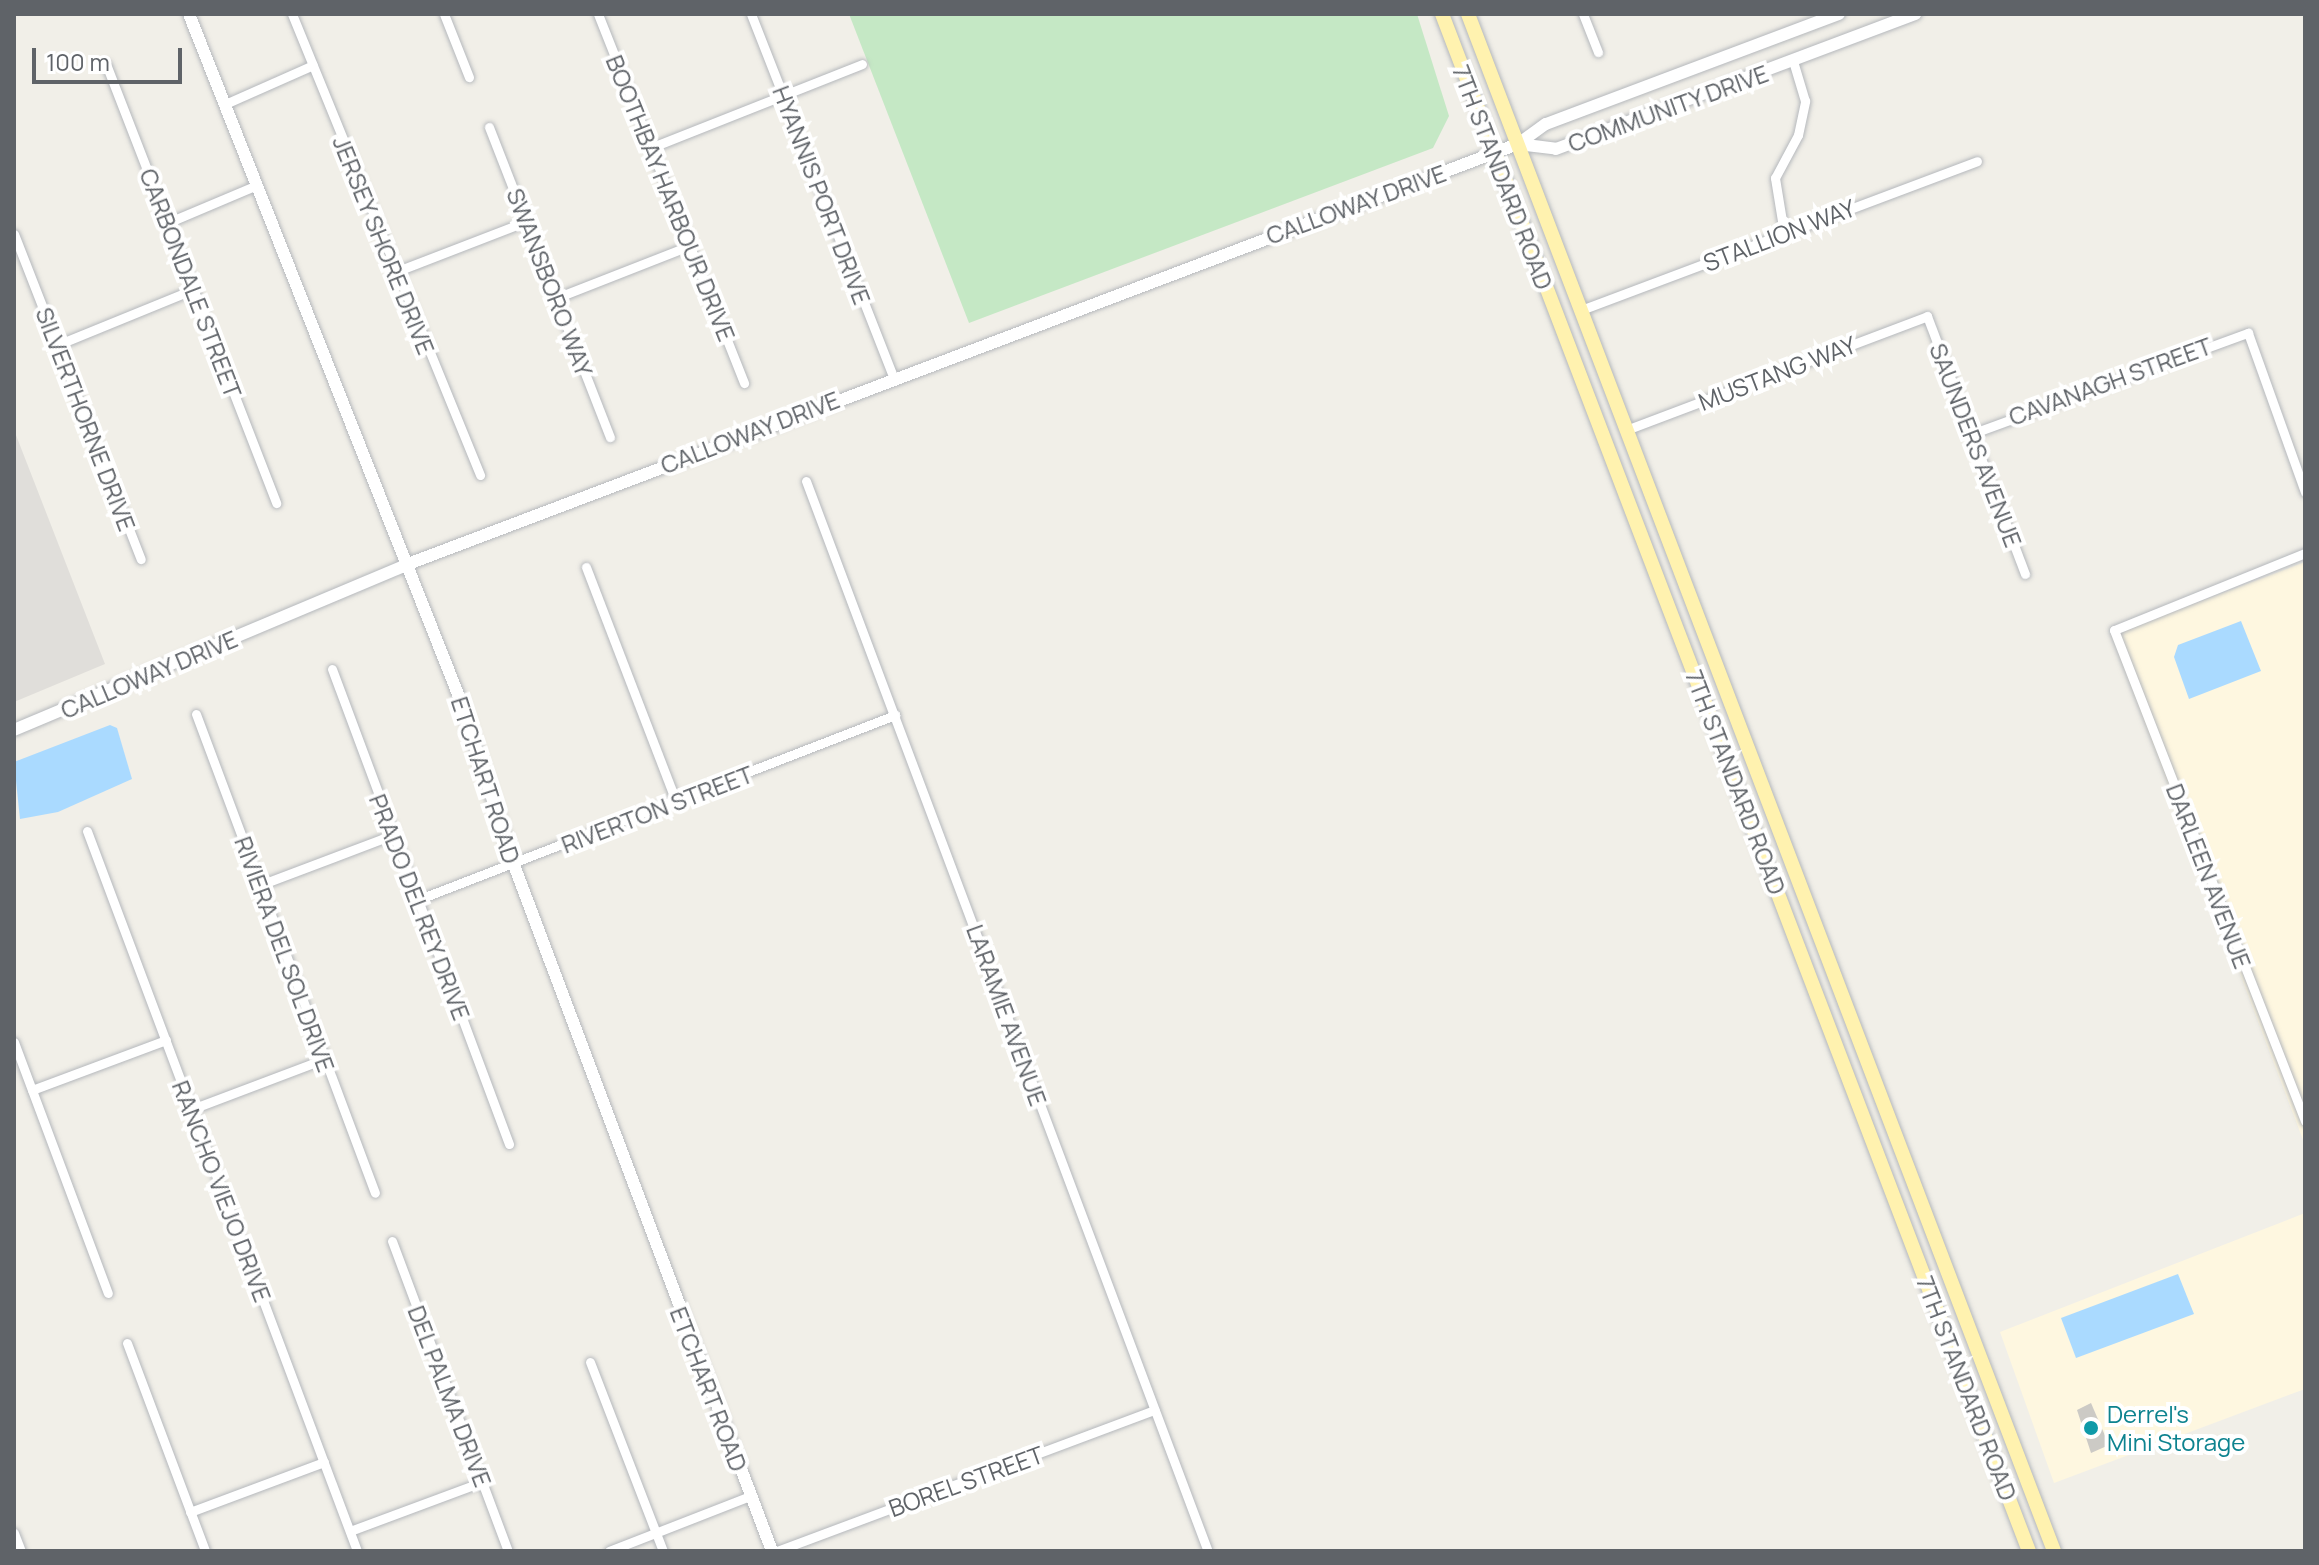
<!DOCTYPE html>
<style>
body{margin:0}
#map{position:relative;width:2319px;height:1565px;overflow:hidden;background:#f1efe8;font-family:Manrope,sans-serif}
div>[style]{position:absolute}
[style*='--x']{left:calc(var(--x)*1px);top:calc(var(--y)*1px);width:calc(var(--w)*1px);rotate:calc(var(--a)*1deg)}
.commercial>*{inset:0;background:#fef7e0}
.industrial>*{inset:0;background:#e0deda}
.green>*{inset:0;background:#c5e8c5}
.water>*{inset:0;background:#aadaff}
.building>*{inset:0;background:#cccac5}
.roads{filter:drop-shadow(0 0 2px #b5b8bc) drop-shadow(0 0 2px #b5b8bc)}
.street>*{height:9px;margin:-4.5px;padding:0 4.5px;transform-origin:4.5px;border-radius:4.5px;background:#fff}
.secondary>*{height:12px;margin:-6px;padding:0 6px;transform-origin:6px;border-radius:6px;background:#fff}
.primary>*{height:14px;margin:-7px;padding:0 7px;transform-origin:7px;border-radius:7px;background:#fff2af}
.dots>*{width:22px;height:22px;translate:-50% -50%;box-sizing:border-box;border:4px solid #fff;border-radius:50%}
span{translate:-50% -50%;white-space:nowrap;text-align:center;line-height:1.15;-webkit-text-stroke:8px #fff;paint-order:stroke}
.street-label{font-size:24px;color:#5f6368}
.culture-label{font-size:24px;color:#0d838f}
.left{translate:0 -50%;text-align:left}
.frame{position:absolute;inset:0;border:16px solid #5f6368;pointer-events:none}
.scale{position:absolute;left:32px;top:48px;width:150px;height:36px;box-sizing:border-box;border:4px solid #5f6368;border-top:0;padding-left:10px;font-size:24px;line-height:28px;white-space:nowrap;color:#5f6368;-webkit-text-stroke:6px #fff;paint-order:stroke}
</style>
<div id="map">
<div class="commercial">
<div style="clip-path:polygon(2305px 562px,2305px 1145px,2111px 635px)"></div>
<div style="clip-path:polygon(2305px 1213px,2305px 1389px,2054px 1483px,2000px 1332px)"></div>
</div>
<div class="industrial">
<div style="clip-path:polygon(14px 430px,105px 664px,14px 702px)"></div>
</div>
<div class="green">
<div style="clip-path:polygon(849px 14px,1417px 14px,1449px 116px,1433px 148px,969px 323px)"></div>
</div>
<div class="water">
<div style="clip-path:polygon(2241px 621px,2261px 671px,2189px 699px,2174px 657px,2178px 645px)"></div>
<div style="clip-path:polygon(110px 725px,117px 728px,132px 779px,58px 812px,20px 819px,14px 762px)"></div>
<div style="clip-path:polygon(2178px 1274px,2194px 1314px,2076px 1358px,2061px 1318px)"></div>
</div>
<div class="building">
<div style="clip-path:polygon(2091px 1403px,2109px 1445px,2091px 1453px,2077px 1410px)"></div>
</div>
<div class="roads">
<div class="street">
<div style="--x:292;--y:14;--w:498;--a:67.8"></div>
<div style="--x:444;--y:14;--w:68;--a:68.4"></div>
<div style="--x:598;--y:14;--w:397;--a:68.4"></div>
<div style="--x:751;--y:14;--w:389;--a:68.6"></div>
<div style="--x:1583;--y:14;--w:41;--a:68.5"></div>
<div style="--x:106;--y:64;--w:471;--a:68.8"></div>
<div style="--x:225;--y:104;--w:96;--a:-23.9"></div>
<div style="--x:489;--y:127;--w:333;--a:68.7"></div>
<div style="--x:650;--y:148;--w:228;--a:-21.6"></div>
<div style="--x:167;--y:223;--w:98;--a:-22.9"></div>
<div style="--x:1784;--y:233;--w:56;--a:-99.3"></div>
<div style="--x:1775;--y:178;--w:49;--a:-61.9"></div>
<div style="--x:1798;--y:135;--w:35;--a:-78"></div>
<div style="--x:1805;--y:101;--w:42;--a:-106.7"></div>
<div style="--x:14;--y:234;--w:349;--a:68.7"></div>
<div style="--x:395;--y:272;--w:142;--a:-21.1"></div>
<div style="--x:556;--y:298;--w:143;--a:-21.4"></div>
<div style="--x:1581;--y:310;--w:423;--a:-20.6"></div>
<div style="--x:57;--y:345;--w:146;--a:-22.2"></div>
<div style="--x:1626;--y:430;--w:322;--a:-20.7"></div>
<div style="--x:1927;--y:316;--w:276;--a:69.2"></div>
<div style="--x:1974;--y:433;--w:292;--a:-20.1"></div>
<div style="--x:2248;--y:333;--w:169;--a:70.3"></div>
<div style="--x:806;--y:481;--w:1141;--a:69.42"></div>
<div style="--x:2305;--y:553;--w:206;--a:158"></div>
<div style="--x:2114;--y:630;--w:527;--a:68.74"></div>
<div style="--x:586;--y:567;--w:252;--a:69"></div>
<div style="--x:332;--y:669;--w:507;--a:69.56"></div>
<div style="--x:196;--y:714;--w:511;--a:69.51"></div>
<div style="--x:87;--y:831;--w:769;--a:69.44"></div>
<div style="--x:260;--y:885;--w:141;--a:-20.7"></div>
<div style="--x:417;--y:900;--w:513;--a:-21.16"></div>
<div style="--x:14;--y:1042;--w:268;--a:69.5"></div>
<div style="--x:32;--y:1090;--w:143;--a:-20.5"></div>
<div style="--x:192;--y:1109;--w:141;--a:-20.7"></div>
<div style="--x:392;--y:1241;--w:331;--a:69.5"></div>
<div style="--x:127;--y:1343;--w:222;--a:69.4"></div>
<div style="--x:590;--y:1362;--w:203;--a:68.9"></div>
<div style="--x:190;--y:1512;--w:143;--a:-20.5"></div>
<div style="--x:350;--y:1531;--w:141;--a:-20.4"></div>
<div style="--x:14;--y:1533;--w:19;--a:69"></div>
<div style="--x:609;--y:1551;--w:151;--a:-21.3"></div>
<div style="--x:777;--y:1551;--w:403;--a:-20.5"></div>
</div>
<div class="secondary">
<div style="--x:189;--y:14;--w:737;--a:68.42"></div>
<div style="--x:460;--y:699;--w:175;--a:72"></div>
<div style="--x:514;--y:865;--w:733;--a:69.39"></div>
<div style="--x:1518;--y:144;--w:38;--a:7"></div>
<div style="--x:1556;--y:149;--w:384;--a:-20.6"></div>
<div style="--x:14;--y:730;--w:428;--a:-22.8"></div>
<div style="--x:408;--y:564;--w:1187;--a:-20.73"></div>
<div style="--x:1518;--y:144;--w:34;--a:-36"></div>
<div style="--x:1546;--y:124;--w:313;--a:-20.6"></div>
</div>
<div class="primary">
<div style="--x:1442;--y:14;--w:1645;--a:69.1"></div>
<div style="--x:1468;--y:14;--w:1645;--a:69.13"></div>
</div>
</div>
<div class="dots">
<div style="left:2091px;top:1428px;background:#0f9aa8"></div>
</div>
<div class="street-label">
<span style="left:1668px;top:108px;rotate:-20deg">COMMUNITY DRIVE</span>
<span style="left:1503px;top:177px;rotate:69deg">7TH STANDARD ROAD</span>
<span style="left:822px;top:195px;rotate:69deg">HYANNIS PORT DRIVE</span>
<span style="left:671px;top:198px;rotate:68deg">BOOTHBAY HARBOUR DRIVE</span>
<span style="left:1356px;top:204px;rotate:-20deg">CALLOWAY DRIVE</span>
<span style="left:1779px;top:235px;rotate:-21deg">STALLION WAY</span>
<span style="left:384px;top:245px;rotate:68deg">JERSEY SHORE DRIVE</span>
<span style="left:550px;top:282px;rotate:69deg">SWANSBORO WAY</span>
<span style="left:191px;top:283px;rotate:69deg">CARBONDALE STREET</span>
<span style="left:1777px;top:373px;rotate:-21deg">MUSTANG WAY</span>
<span style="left:2110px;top:381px;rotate:-20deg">CAVANAGH STREET</span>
<span style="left:86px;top:419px;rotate:69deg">SILVERTHORNE DRIVE</span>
<span style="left:750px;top:432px;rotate:-21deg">CALLOWAY DRIVE</span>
<span style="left:1976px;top:445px;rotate:69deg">SAUNDERS AVENUE</span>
<span style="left:149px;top:674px;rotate:-23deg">CALLOWAY DRIVE</span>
<span style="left:486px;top:780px;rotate:72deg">ETCHART ROAD</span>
<span style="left:1736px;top:782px;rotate:69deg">7TH STANDARD ROAD</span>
<span style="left:657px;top:809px;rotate:-21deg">RIVERTON STREET</span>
<span style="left:2209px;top:876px;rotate:69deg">DARLEEN AVENUE</span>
<span style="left:420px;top:907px;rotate:69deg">PRADO DEL REY DRIVE</span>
<span style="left:285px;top:954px;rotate:70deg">RIVIERA DEL SOL DRIVE</span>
<span style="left:1007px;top:1015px;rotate:70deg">LARAMIE AVENUE</span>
<span style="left:222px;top:1191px;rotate:69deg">RANCHO VIEJO DRIVE</span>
<span style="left:1967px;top:1388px;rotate:69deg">7TH STANDARD ROAD</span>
<span style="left:709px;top:1389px;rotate:69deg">ETCHART ROAD</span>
<span style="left:450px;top:1396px;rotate:69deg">DEL PALMA DRIVE</span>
<span style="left:966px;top:1481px;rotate:-20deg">BOREL STREET</span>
</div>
<div class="culture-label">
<span class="left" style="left:2107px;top:1428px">Derrel's<br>Mini Storage</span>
</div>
<div class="frame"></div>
<div class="scale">100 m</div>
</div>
